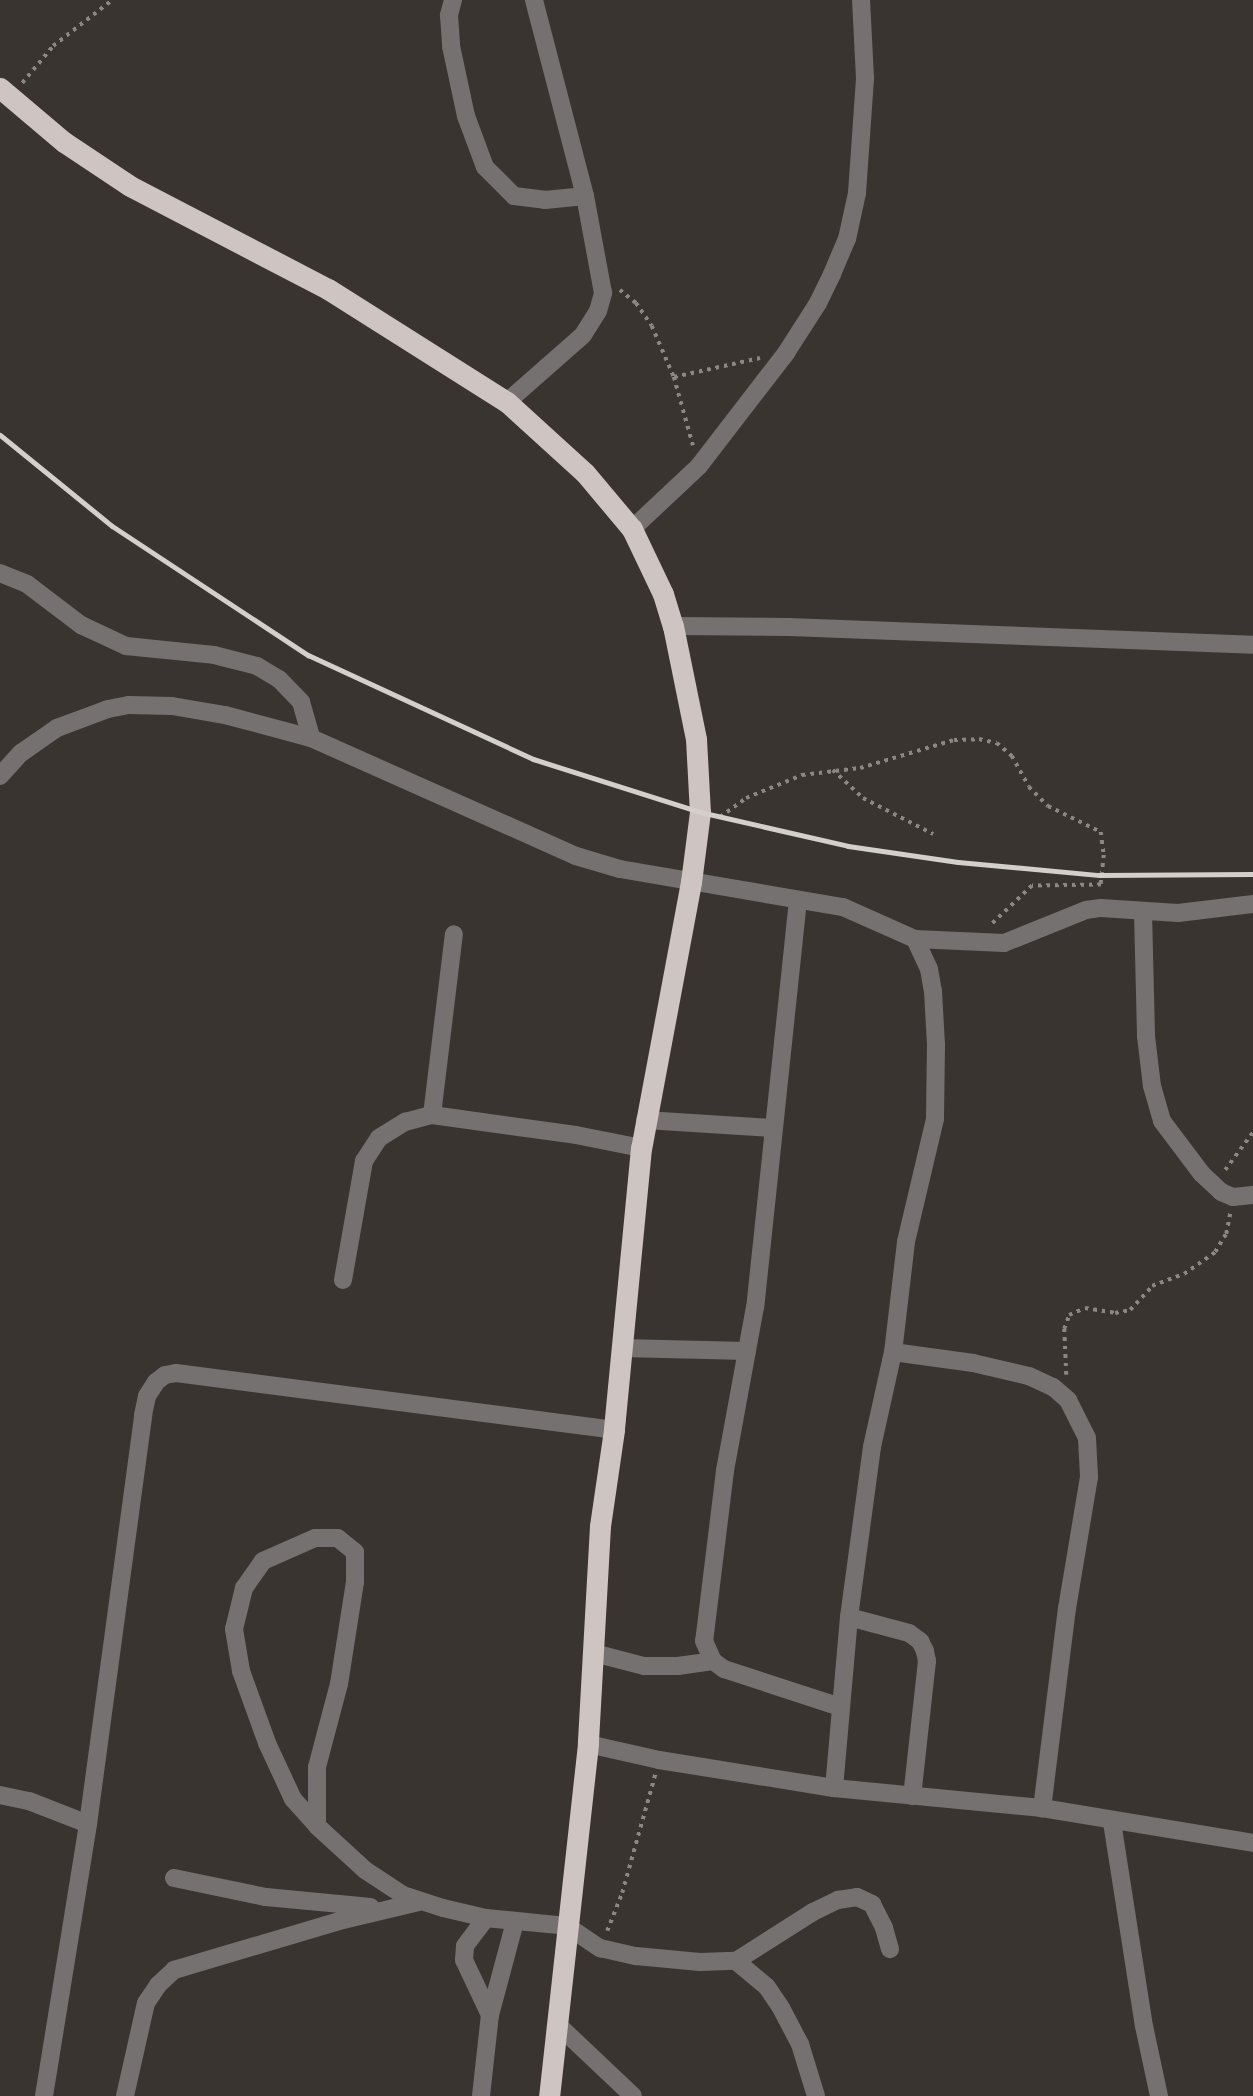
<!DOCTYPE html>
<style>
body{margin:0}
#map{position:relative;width:1253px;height:2096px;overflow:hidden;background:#3a3430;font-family:Spectral,serif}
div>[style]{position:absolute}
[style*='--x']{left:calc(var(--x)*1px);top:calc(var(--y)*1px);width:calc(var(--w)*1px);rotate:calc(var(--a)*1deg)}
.path>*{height:3.5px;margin-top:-1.75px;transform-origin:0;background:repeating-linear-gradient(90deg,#8c8783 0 3.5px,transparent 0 8.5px)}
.minor>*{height:18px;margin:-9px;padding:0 9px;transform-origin:9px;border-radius:9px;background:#757171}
.highway>*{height:21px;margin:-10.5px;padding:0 10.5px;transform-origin:10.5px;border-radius:10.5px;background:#cec4c2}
.rail>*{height:5px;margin:-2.5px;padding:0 2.5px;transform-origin:2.5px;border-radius:2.5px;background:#d3cfcb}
span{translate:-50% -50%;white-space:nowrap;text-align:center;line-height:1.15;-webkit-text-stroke:5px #1f1c1a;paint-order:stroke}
</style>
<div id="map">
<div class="path">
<div style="--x:22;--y:83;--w:48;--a:-50"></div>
<div style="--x:53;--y:46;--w:75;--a:-37.9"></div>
<div style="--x:620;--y:290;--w:21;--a:39"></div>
<div style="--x:636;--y:303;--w:28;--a:55"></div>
<div style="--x:652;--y:326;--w:56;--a:66.7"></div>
<div style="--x:674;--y:377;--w:71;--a:74.4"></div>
<div style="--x:674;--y:377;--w:88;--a:-12.5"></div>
<div style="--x:833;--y:770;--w:41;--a:43"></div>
<div style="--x:863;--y:798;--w:79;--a:27.2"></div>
<div style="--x:720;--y:817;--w:32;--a:-36"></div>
<div style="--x:746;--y:798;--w:61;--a:-22.3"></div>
<div style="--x:802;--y:775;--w:58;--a:-6.9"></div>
<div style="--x:860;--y:768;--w:98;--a:-16.6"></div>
<div style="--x:954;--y:740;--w:25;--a:-2"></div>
<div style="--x:979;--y:739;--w:18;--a:13"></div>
<div style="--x:997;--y:743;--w:20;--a:41"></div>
<div style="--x:1012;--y:756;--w:35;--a:61"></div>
<div style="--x:1029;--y:787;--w:27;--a:45"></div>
<div style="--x:1048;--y:806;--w:59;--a:26.1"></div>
<div style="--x:1101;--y:832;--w:23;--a:83"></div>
<div style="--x:1104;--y:855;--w:30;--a:96"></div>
<div style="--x:1101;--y:885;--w:69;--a:179.2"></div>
<div style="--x:1032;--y:886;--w:57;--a:136.4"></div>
<div style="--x:1225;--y:1170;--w:47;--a:-53.6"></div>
<div style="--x:1066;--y:1375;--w:46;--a:-92.5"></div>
<div style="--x:1064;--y:1329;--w:15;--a:-70"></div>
<div style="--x:1069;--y:1315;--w:17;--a:-24"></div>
<div style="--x:1085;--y:1308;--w:30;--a:9"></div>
<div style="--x:1115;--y:1313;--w:15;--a:-11"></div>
<div style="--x:1130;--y:1310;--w:33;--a:-47"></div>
<div style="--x:1152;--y:1286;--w:34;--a:-21"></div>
<div style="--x:1184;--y:1274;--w:38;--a:-35"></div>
<div style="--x:1215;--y:1252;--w:21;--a:-59"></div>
<div style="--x:1226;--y:1234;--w:21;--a:-79"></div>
<div style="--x:607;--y:1931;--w:41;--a:-68.5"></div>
<div style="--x:622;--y:1893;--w:123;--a:-74.4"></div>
</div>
<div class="minor">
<div style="--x:453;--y:0;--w:16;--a:105"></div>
<div style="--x:449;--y:15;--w:31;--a:86"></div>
<div style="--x:451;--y:46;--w:72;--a:77.9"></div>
<div style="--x:466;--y:116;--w:54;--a:69.6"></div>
<div style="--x:485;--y:167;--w:41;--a:45"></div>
<div style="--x:514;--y:196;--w:31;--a:7"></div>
<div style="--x:545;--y:200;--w:40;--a:-5.7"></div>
<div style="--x:507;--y:402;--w:101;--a:-41.4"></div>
<div style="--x:583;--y:335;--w:28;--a:-58"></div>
<div style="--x:598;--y:311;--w:19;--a:-74"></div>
<div style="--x:603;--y:293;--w:99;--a:-100.5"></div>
<div style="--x:585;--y:196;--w:203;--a:-104.6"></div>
<div style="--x:632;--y:529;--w:92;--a:-43.2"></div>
<div style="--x:699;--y:466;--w:143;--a:-52.4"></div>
<div style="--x:786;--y:353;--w:59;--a:-57.4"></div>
<div style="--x:818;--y:303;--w:32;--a:-64"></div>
<div style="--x:832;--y:274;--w:38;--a:-67"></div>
<div style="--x:847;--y:239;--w:47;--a:-77.7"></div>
<div style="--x:857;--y:193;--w:115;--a:-86"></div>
<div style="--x:865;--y:78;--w:78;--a:-92.9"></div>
<div style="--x:0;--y:573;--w:29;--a:22"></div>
<div style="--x:27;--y:584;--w:68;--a:37.2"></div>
<div style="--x:81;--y:625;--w:50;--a:25"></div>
<div style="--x:126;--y:646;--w:88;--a:5.8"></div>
<div style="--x:214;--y:655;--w:44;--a:14.3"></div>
<div style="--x:257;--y:666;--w:26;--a:31"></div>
<div style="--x:279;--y:679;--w:32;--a:46"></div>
<div style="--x:301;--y:702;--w:37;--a:74"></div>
<div style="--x:673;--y:626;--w:116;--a:0.5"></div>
<div style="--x:789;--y:627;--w:464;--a:2.2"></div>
<div style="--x:0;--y:776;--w:31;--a:-48"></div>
<div style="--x:21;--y:753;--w:44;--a:-34.8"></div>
<div style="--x:57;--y:728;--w:54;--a:-20.4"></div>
<div style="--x:108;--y:709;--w:21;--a:-11"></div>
<div style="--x:129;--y:705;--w:43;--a:1.3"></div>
<div style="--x:172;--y:706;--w:54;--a:9.6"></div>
<div style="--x:225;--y:715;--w:89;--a:15"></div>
<div style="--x:311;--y:738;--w:290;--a:24"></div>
<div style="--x:576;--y:856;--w:46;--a:16.5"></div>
<div style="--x:620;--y:869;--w:226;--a:9.7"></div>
<div style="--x:843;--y:907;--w:79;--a:24"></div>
<div style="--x:915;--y:939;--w:33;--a:65"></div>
<div style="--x:929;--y:969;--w:22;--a:80"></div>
<div style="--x:933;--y:991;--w:54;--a:86.8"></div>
<div style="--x:936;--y:1045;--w:74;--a:90.8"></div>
<div style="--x:935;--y:1119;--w:126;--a:103.3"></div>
<div style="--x:906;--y:1242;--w:111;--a:96.7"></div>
<div style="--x:893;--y:1352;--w:97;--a:102.5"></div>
<div style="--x:872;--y:1447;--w:172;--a:97.7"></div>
<div style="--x:849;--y:1617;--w:172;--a:95"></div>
<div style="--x:798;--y:900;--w:409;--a:96"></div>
<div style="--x:755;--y:1307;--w:167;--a:100.4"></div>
<div style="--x:725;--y:1471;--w:171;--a:97"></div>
<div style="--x:704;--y:1641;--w:22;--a:66"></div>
<div style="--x:713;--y:1661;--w:14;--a:36"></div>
<div style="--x:724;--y:1669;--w:122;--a:18.1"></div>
<div style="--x:1143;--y:912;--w:124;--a:88.6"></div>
<div style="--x:1146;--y:1036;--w:50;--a:83.2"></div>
<div style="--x:1152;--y:1086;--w:36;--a:74"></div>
<div style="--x:1162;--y:1121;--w:66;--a:53"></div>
<div style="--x:1202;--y:1174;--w:26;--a:43"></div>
<div style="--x:1221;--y:1192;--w:13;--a:23"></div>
<div style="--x:1233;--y:1197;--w:20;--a:-6"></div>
<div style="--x:915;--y:939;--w:89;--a:2.6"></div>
<div style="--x:1004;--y:943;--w:88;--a:-21.9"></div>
<div style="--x:1086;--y:910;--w:15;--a:-8"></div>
<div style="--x:1101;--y:908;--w:77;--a:3.7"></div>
<div style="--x:1178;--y:913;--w:76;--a:-6.8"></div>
<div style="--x:432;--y:1115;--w:182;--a:-83.1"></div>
<div style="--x:645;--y:1120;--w:127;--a:3.6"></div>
<div style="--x:343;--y:1280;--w:121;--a:-80"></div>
<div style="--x:364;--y:1161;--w:27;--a:-57"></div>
<div style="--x:379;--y:1138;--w:31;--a:-32"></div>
<div style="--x:405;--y:1122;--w:28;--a:-15"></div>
<div style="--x:432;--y:1115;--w:145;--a:7.9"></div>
<div style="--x:576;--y:1135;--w:66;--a:11.3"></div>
<div style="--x:622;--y:1348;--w:125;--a:1.4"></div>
<div style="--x:893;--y:1352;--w:81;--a:7.8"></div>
<div style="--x:973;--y:1363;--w:57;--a:13.1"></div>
<div style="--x:1029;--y:1376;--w:26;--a:25"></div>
<div style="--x:1053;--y:1387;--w:20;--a:41"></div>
<div style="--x:1068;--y:1400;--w:42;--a:63.4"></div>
<div style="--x:1087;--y:1438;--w:39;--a:87"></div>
<div style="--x:1089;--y:1477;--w:133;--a:99.5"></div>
<div style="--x:1067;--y:1608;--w:202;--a:97.1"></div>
<div style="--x:849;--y:1617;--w:62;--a:14.9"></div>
<div style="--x:909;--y:1633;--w:14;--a:36"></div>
<div style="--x:920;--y:1641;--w:11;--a:63"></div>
<div style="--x:925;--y:1651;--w:10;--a:79"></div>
<div style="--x:927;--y:1661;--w:136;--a:96.3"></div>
<div style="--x:594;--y:1653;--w:52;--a:14.6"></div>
<div style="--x:644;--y:1666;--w:34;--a:0"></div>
<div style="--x:678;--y:1666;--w:35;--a:-8"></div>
<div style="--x:588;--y:1744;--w:73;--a:12.7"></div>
<div style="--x:659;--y:1760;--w:177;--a:9.1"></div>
<div style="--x:834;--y:1788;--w:209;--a:5.5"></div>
<div style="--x:1042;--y:1808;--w:214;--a:9.4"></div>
<div style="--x:0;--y:1795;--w:30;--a:12"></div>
<div style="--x:29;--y:1801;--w:63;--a:21.3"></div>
<div style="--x:1112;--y:1822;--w:206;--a:81.1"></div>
<div style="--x:1144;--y:2026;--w:72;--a:77.9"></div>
<div style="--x:317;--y:1826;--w:59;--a:-90"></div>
<div style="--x:317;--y:1767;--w:86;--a:-75.2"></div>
<div style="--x:339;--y:1684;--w:103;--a:-81.1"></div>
<div style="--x:355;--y:1582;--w:30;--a:-90"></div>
<div style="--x:355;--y:1552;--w:22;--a:-141"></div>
<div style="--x:338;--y:1538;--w:23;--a:180"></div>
<div style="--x:315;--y:1538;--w:57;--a:156.1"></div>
<div style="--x:263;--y:1561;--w:33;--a:125"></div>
<div style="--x:244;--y:1588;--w:42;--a:103.7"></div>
<div style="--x:234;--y:1629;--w:43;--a:80.5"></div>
<div style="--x:241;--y:1671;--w:77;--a:70.1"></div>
<div style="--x:267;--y:1743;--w:62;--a:65.1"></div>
<div style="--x:293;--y:1799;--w:36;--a:48"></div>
<div style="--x:317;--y:1826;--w:65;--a:42.5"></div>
<div style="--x:365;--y:1870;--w:45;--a:33.3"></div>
<div style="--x:403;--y:1895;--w:42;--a:18"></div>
<div style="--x:443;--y:1908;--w:44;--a:13.1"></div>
<div style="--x:486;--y:1918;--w:81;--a:5.6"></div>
<div style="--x:567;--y:1926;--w:40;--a:34"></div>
<div style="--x:600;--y:1948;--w:37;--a:13"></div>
<div style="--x:636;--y:1956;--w:64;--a:5.4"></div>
<div style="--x:700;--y:1962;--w:36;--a:-2"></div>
<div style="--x:736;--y:1961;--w:91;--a:-32.5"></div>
<div style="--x:813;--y:1912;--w:28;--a:-26"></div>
<div style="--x:838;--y:1900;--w:19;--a:-9"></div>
<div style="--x:857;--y:1897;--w:17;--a:25"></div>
<div style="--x:872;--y:1904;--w:27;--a:63"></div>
<div style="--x:884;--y:1928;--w:22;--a:74"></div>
<div style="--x:174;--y:1878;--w:94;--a:11.7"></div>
<div style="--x:266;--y:1897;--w:105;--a:5.4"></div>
<div style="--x:486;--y:1918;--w:35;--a:127"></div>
<div style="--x:465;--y:1946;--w:14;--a:94"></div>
<div style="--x:464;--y:1960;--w:61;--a:64.7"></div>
<div style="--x:736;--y:1961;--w:40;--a:40"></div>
<div style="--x:767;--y:1987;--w:25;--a:56"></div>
<div style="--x:781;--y:2008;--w:41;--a:62.2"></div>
<div style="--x:800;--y:2044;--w:54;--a:72.9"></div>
<div style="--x:558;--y:2025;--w:103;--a:43.4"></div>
<div style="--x:44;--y:2096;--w:276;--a:-80.8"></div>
<div style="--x:88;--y:1824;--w:413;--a:-82.3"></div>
<div style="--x:143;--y:1415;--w:19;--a:-78"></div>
<div style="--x:147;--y:1396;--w:17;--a:-57"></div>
<div style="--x:156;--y:1382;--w:11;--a:-38"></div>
<div style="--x:165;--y:1375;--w:11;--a:-10"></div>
<div style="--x:176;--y:1373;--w:442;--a:7.4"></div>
<div style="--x:125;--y:2096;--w:95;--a:-77.3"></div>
<div style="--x:146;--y:2003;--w:22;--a:-56"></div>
<div style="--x:158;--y:1985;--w:22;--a:-43"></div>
<div style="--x:174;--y:1970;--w:172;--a:-16.5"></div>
<div style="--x:339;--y:1921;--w:82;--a:-13.4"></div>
<div style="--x:481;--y:2096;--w:81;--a:-83.7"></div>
<div style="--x:490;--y:2015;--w:96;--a:-75"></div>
</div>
<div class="highway">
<div style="--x:0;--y:88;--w:84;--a:40.2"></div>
<div style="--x:64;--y:142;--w:79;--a:33.7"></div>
<div style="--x:130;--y:186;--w:223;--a:27.5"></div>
<div style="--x:328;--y:289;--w:212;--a:32.3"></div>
<div style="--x:507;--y:402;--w:105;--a:42.3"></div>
<div style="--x:585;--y:473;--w:73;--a:50"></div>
<div style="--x:632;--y:529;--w:72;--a:64.5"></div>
<div style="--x:663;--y:594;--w:34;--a:73"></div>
<div style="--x:673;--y:626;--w:115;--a:78.5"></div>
<div style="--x:696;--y:739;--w:73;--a:86.9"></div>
<div style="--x:700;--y:812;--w:71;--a:97.3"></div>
<div style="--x:691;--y:882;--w:271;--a:100.6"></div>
<div style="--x:641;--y:1148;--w:283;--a:95.5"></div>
<div style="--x:614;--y:1430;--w:97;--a:98.3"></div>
<div style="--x:600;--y:1526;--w:218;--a:93.2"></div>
<div style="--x:588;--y:1744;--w:354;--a:96.3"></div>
</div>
<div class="rail">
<div style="--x:0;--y:435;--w:144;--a:39.1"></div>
<div style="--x:112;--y:526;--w:235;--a:33.4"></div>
<div style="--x:308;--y:655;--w:248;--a:24.8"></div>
<div style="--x:533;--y:759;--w:175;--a:17.6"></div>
<div style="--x:700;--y:812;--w:152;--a:12.9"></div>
<div style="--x:848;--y:846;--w:111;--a:8.3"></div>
<div style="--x:958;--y:862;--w:142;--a:5.3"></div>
<div style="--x:1099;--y:875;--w:154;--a:-0.4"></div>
</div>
</div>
